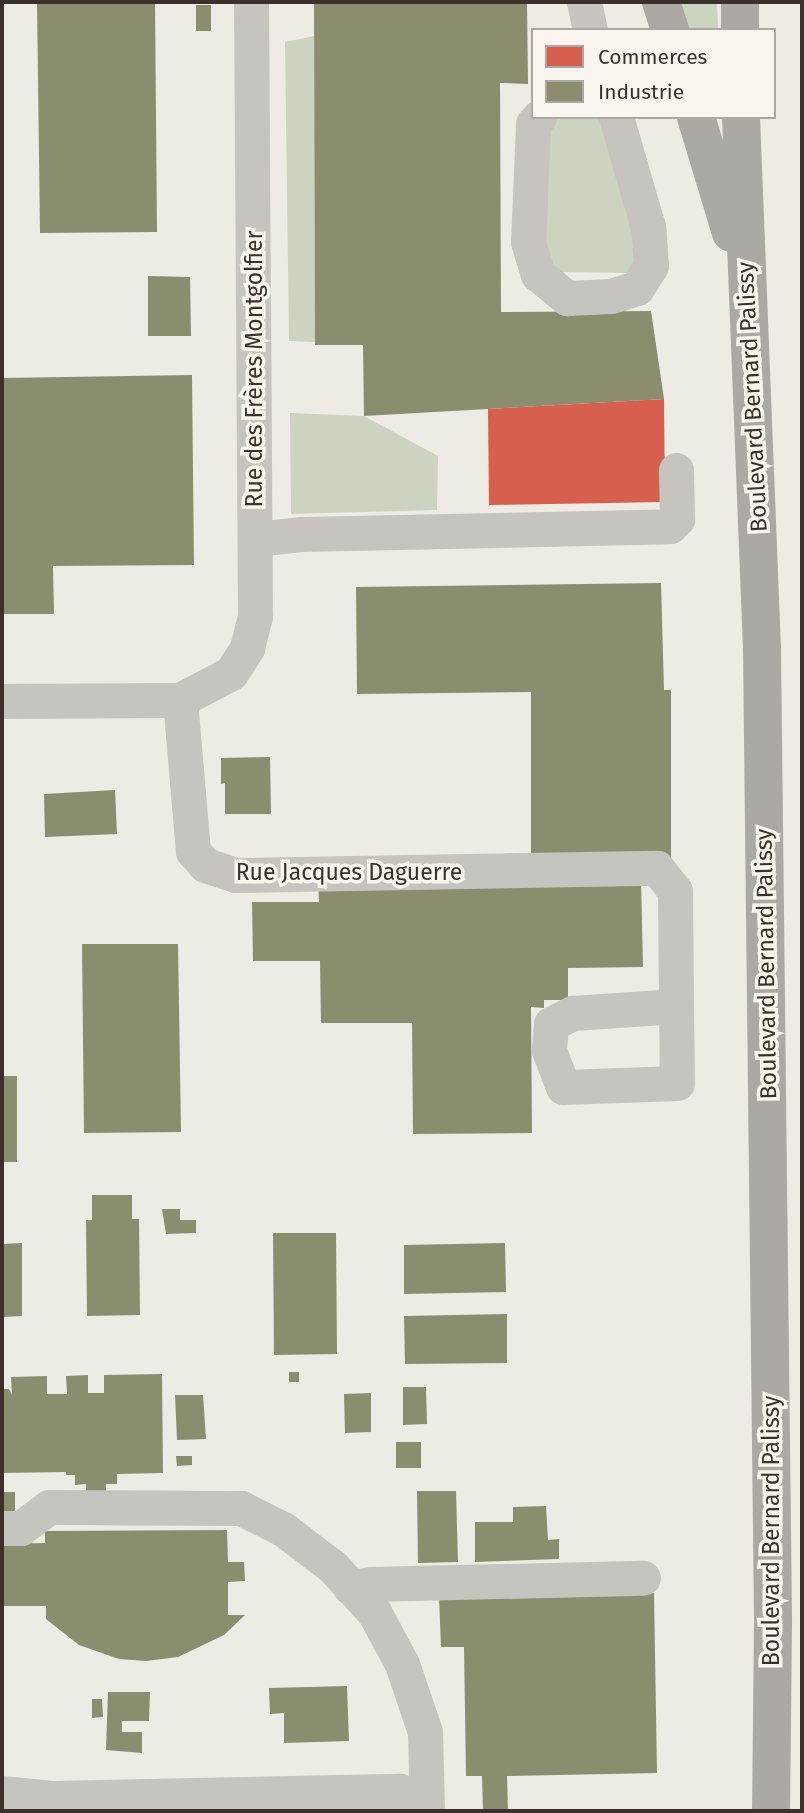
<!DOCTYPE html>
<meta charset="utf-8">
<style>
body{margin:0}
#map{position:relative;width:804px;height:1813px;overflow:hidden;background:#eeebe4;font-family:"Fira Sans",sans-serif}
div>[style]{position:absolute}
[style*='--x']{left:calc(var(--x)*1px);top:calc(var(--y)*1px);width:calc(var(--w)*1px);rotate:calc(var(--a)*1deg)}
.green>*{inset:0;background:#ccd3c0}
.shops>*{inset:0;background:#d6604d}
.industry>*{inset:0;background:#8c8c6e}
.minor>*{height:35px;margin:-17.5px;padding:0 17.5px;transform-origin:17.5px;border-radius:17.5px;background:#c7c3be}
.major>*{height:38px;margin:-19px;padding:0 19px;transform-origin:19px;border-radius:19px;background:#aca8a3}
span{translate:-50% -50%;white-space:nowrap;text-align:center;line-height:1.15;-webkit-text-stroke:7px #f9f5ee;paint-order:stroke}
.street-label{font-size:23px;color:#38312c}
.frame{position:absolute;inset:0;border:4px solid #38312c;pointer-events:none}
.legend{position:absolute;left:531px;top:28px;width:245px;height:91px;box-sizing:border-box;background:#f9f5ee;border:2px solid #aca7a0;margin:0;padding:9px 12px;list-style:none;font-size:21px;color:#38312c}
.legend li{display:flex;align-items:center;gap:14px;height:35px}
.legend b{width:35px;border:2px solid #aca7a0}
</style>
<div id="map">
<div class="green">
<div style="clip-path:polygon(676px 2px,717px 2px,718px 30px,685px 30px)"></div>
<div style="clip-path:polygon(314px 36px,315px 342px,289px 341px,285px 42px)"></div>
<div style="clip-path:polygon(549px 117px,599px 117px,644px 263px,633px 273px,558px 272px,545px 249px)"></div>
<div style="clip-path:polygon(290px 413px,364px 416px,438px 456px,437px 510px,291px 514px)"></div>
</div>
<div class="shops">
<div style="clip-path:polygon(664px 399px,665px 502px,489px 505px,488px 409px)"></div>
</div>
<div class="industry">
<div style="clip-path:polygon(37px 2px,155px 2px,157px 232px,40px 233px)"></div>
<div style="clip-path:polygon(314px 2px,527px 2px,528px 84px,500px 83px,501px 312px,651px 311px,664px 399px,364px 416px,363px 345px,315px 345px)"></div>
<div style="clip-path:polygon(196px 5px,211px 5px,211px 31px,196px 31px)"></div>
<div style="clip-path:polygon(148px 276px,190px 277px,191px 336px,148px 336px)"></div>
<div style="clip-path:polygon(192px 375px,194px 565px,53px 566px,54px 614px,2px 614px,2px 378px)"></div>
<div style="clip-path:polygon(661px 583px,664px 690px,671px 690px,671px 857px,531px 858px,531px 692px,357px 694px,356px 587px)"></div>
<div style="clip-path:polygon(270px 757px,271px 814px,225px 814px,225px 783px,221px 784px,221px 758px)"></div>
<div style="clip-path:polygon(115px 790px,117px 834px,45px 837px,44px 794px)"></div>
<div style="clip-path:polygon(641px 878px,643px 967px,568px 968px,568px 1000px,544px 1000px,544px 1008px,531px 1007px,532px 1133px,413px 1134px,412px 1023px,321px 1023px,320px 961px,253px 961px,252px 902px,319px 902px,318px 882px)"></div>
<div style="clip-path:polygon(82px 944px,178px 944px,181px 1132px,84px 1133px)"></div>
<div style="clip-path:polygon(2px 1076px,17px 1076px,17px 1162px,2px 1162px)"></div>
<div style="clip-path:polygon(92px 1195px,132px 1195px,132px 1219px,139px 1219px,140px 1315px,87px 1316px,86px 1220px,92px 1220px)"></div>
<div style="clip-path:polygon(162px 1209px,180px 1209px,180px 1220px,196px 1220px,196px 1233px,166px 1234px)"></div>
<div style="clip-path:polygon(273px 1233px,336px 1233px,337px 1354px,274px 1355px)"></div>
<div style="clip-path:polygon(22px 1243px,22px 1316px,2px 1317px,2px 1244px)"></div>
<div style="clip-path:polygon(505px 1243px,506px 1292px,404px 1294px,404px 1245px)"></div>
<div style="clip-path:polygon(507px 1314px,507px 1363px,405px 1364px,404px 1316px)"></div>
<div style="clip-path:polygon(289px 1372px,299px 1372px,299px 1382px,289px 1382px)"></div>
<div style="clip-path:polygon(162px 1374px,163px 1473px,117px 1474px,117px 1484px,106px 1484px,106px 1491px,86px 1491px,86px 1484px,75px 1485px,75px 1475px,66px 1475px,66px 1472px,2px 1473px,2px 1389px,9px 1389px,12px 1395px,11px 1377px,47px 1376px,47px 1394px,67px 1394px,66px 1376px,88px 1375px,88px 1393px,104px 1393px,104px 1375px)"></div>
<div style="clip-path:polygon(403px 1387px,426px 1387px,427px 1424px,403px 1425px)"></div>
<div style="clip-path:polygon(371px 1393px,371px 1432px,345px 1433px,344px 1394px)"></div>
<div style="clip-path:polygon(175px 1395px,203px 1395px,206px 1439px,177px 1440px)"></div>
<div style="clip-path:polygon(396px 1442px,421px 1442px,421px 1468px,396px 1468px)"></div>
<div style="clip-path:polygon(176px 1456px,192px 1456px,192px 1465px,177px 1466px)"></div>
<div style="clip-path:polygon(417px 1491px,456px 1491px,458px 1562px,418px 1563px)"></div>
<div style="clip-path:polygon(2px 1492px,15px 1492px,15px 1516px,2px 1516px)"></div>
<div style="clip-path:polygon(546px 1506px,548px 1540px,559px 1539px,559px 1559px,475px 1562px,475px 1522px,513px 1522px,513px 1507px)"></div>
<div style="clip-path:polygon(227px 1530px,228px 1562px,244px 1562px,245px 1581px,228px 1582px,228px 1615px,245px 1615px,224px 1635px,178px 1657px,146px 1661px,119px 1659px,79px 1645px,46px 1619px,46px 1606px,2px 1606px,2px 1544px,45px 1543px,45px 1531px)"></div>
<div style="clip-path:polygon(654px 1593px,657px 1773px,507px 1776px,508px 1811px,483px 1811px,482px 1776px,466px 1776px,464px 1647px,441px 1647px,439px 1597px)"></div>
<div style="clip-path:polygon(347px 1686px,349px 1741px,284px 1743px,284px 1713px,270px 1714px,269px 1688px)"></div>
<div style="clip-path:polygon(108px 1692px,150px 1692px,149px 1721px,122px 1721px,122px 1732px,142px 1732px,142px 1753px,106px 1750px)"></div>
<div style="clip-path:polygon(92px 1699px,102px 1699px,103px 1717px,92px 1718px)"></div>
</div>
<div class="minor">
<div style="--x:584;--y:2;--w:29;--a:78"></div>
<div style="--x:539;--y:117;--w:9;--a:131"></div>
<div style="--x:533;--y:124;--w:118;--a:92.4"></div>
<div style="--x:528;--y:242;--w:34;--a:73"></div>
<div style="--x:538;--y:274;--w:38;--a:40"></div>
<div style="--x:567;--y:298;--w:44;--a:-2.6"></div>
<div style="--x:611;--y:296;--w:27;--a:-17"></div>
<div style="--x:637;--y:288;--w:26;--a:-58"></div>
<div style="--x:651;--y:266;--w:39;--a:-94"></div>
<div style="--x:648;--y:227;--w:115;--a:-106.2"></div>
<div style="--x:255;--y:539;--w:46;--a:-6.2"></div>
<div style="--x:301;--y:534;--w:369;--a:-1.2"></div>
<div style="--x:670;--y:526;--w:10;--a:-45"></div>
<div style="--x:677;--y:519;--w:49;--a:-91.2"></div>
<div style="--x:180;--y:700;--w:152;--a:85.1"></div>
<div style="--x:193;--y:851;--w:18;--a:49"></div>
<div style="--x:205;--y:865;--w:32;--a:18"></div>
<div style="--x:235;--y:875;--w:422;--a:-1"></div>
<div style="--x:657;--y:868;--w:29;--a:52"></div>
<div style="--x:675;--y:891;--w:115;--a:89.5"></div>
<div style="--x:676;--y:1006;--w:77;--a:89.3"></div>
<div style="--x:677;--y:1083;--w:114;--a:178"></div>
<div style="--x:563;--y:1087;--w:39;--a:-111"></div>
<div style="--x:549;--y:1051;--w:27;--a:-86"></div>
<div style="--x:551;--y:1024;--w:25;--a:-27"></div>
<div style="--x:573;--y:1013;--w:103;--a:-3.9"></div>
<div style="--x:2;--y:701;--w:178;--a:-0.3"></div>
<div style="--x:180;--y:700;--w:58;--a:-27.9"></div>
<div style="--x:231;--y:673;--w:30;--a:-57"></div>
<div style="--x:247;--y:648;--w:34;--a:-76"></div>
<div style="--x:255;--y:615;--w:613;--a:-90.37"></div>
<div style="--x:2;--y:1528;--w:19;--a:0"></div>
<div style="--x:21;--y:1528;--w:35;--a:-37"></div>
<div style="--x:49;--y:1507;--w:192;--a:0.3"></div>
<div style="--x:241;--y:1508;--w:47;--a:26.6"></div>
<div style="--x:283;--y:1529;--w:63;--a:37.2"></div>
<div style="--x:333;--y:1567;--w:61;--a:47.7"></div>
<div style="--x:374;--y:1612;--w:59;--a:61.7"></div>
<div style="--x:402;--y:1664;--w:72;--a:71.3"></div>
<div style="--x:425;--y:1732;--w:79;--a:88.5"></div>
<div style="--x:350;--y:1587;--w:21;--a:-8"></div>
<div style="--x:371;--y:1584;--w:272;--a:-1.3"></div>
<div style="--x:2;--y:1793;--w:50;--a:5.7"></div>
<div style="--x:52;--y:1798;--w:348;--a:-1.2"></div>
<div style="--x:400;--y:1791;--w:26;--a:50"></div>
</div>
<div class="major">
<div style="--x:661;--y:2;--w:29;--a:72"></div>
<div style="--x:740;--y:2;--w:28;--a:90"></div>
<div style="--x:696;--y:117;--w:121;--a:73.2"></div>
<div style="--x:741;--y:117;--w:532;--a:87.74"></div>
<div style="--x:762;--y:649;--w:975;--a:89.35"></div>
<div style="--x:773;--y:1624;--w:187;--a:90.6"></div>
</div>
<div class="street-label">
<span style="left:254px;top:369px;rotate:-90deg">Rue des Frères Montgolfier</span>
<span style="left:752px;top:397px;rotate:-93deg">Boulevard Bernard Palissy</span>
<span style="left:349px;top:872px">Rue Jacques Daguerre</span>
<span style="left:766px;top:964px;rotate:-91deg">Boulevard Bernard Palissy</span>
<span style="left:771px;top:1531px;rotate:-90deg">Boulevard Bernard Palissy</span>
</div>
<div class="frame"></div>
<ul class="legend">
<li><b style="height:19px;background:#d6604d"></b>Commerces</li>
<li><b style="height:19px;background:#8c8c6e"></b>Industrie</li>
</ul>
</div>
